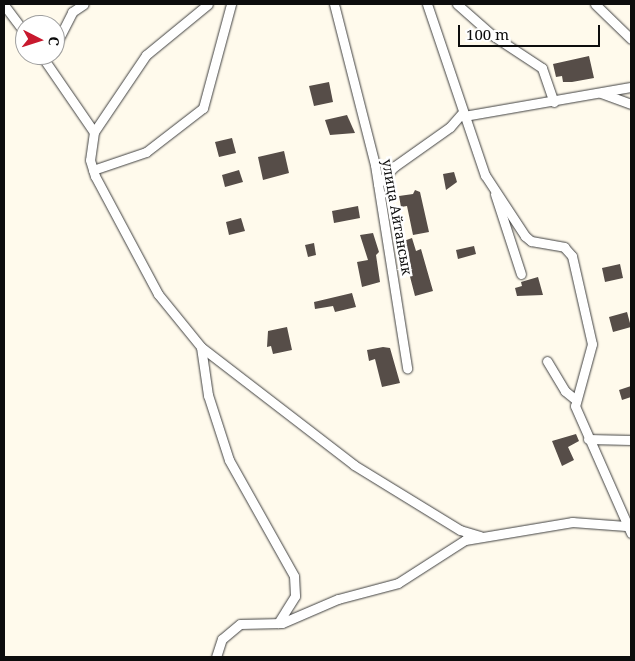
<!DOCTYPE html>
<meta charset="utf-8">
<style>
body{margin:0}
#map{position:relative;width:635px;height:661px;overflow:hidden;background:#fffaec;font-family:"Noto Serif",serif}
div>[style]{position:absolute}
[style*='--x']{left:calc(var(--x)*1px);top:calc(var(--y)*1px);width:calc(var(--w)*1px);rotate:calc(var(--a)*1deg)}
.building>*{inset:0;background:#564d48}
.roads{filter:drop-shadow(0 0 1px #404040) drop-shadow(0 0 1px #404040)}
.minor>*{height:9px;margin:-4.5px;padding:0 4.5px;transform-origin:4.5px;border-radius:4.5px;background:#fff}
span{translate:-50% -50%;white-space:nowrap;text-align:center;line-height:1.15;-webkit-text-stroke:5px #fff;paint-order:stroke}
.street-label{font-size:14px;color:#0d0d0d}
.frame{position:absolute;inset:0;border:5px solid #0d0d0d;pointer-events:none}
.north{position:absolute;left:15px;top:15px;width:50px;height:50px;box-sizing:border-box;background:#fff;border:1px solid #9e9e9e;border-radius:50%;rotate:95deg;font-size:14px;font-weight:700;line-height:20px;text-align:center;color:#0d0d0d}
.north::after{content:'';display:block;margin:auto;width:18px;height:22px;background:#c8192e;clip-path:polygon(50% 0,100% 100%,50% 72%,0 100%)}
.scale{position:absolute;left:458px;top:25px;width:142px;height:22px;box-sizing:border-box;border:2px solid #0d0d0d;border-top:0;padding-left:6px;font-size:15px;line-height:18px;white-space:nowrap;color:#0d0d0d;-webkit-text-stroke:4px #fff;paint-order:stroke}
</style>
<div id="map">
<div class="building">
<div style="clip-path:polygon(589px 56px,594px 78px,572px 82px,563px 82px,562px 76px,556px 77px,553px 64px)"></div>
<div style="clip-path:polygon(329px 82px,333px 102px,314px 106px,309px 86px)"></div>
<div style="clip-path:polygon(347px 115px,355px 133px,330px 135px,325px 120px)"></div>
<div style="clip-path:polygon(232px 138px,236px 153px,219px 157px,215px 142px)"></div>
<div style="clip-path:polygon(284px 151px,289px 173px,263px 180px,258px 157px)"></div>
<div style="clip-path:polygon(239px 170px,243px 182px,225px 187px,222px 175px)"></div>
<div style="clip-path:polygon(454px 172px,457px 182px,446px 190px,443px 174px)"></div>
<div style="clip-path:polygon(415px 190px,420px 192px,429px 232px,413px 235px,407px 206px,401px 207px,399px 196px,413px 194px)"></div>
<div style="clip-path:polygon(358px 206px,360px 218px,334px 223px,332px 211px)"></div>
<div style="clip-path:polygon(241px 218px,245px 231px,229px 235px,226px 222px)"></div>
<div style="clip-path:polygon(373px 233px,379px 252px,376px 255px,380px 282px,362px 287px,357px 262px,368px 260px,360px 235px)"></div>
<div style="clip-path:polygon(412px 238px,416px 251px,421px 249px,433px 291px,415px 296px,401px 242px)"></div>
<div style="clip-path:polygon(314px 243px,316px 255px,308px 257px,305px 245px)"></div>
<div style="clip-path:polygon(474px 246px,476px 254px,458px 259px,456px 250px)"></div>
<div style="clip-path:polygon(620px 264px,623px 278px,605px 282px,602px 268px)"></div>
<div style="clip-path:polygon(538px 277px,543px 295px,517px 296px,515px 288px,522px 286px,521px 282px)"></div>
<div style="clip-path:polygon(352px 293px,356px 307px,335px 312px,333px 306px,315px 309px,314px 302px)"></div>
<div style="clip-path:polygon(627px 312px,631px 327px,613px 332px,609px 317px)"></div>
<div style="clip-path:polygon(287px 327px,292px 350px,273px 354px,271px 346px,267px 347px,268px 331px)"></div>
<div style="clip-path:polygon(383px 347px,390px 348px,400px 383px,382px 387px,375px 359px,369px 361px,367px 350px)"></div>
<div style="clip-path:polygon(631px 386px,631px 397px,622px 400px,619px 390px)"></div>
<div style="clip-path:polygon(576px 434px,579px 441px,568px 447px,574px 460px,562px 466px,552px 441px)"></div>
</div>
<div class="roads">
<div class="minor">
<div style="--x:334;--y:4;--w:166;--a:75.7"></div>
<div style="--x:375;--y:165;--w:206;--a:81"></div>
<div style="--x:427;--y:4;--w:181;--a:71.3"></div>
<div style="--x:485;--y:175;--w:73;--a:56.7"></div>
<div style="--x:525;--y:236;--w:8;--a:40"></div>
<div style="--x:531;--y:241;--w:34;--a:10"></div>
<div style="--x:564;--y:247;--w:12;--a:48"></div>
<div style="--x:572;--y:256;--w:90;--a:77.2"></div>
<div style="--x:592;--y:344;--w:64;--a:105.3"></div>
<div style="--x:575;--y:406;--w:139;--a:66.2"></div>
<div style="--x:457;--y:4;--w:47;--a:41.5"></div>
<div style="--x:492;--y:35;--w:60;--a:33.4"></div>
<div style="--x:542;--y:68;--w:36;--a:71"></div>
<div style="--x:595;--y:4;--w:50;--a:44.2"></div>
<div style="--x:4;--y:5;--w:35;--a:53"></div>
<div style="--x:55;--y:46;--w:38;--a:-63"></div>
<div style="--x:72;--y:12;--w:14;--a:-34"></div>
<div style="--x:41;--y:55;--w:93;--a:55.5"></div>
<div style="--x:94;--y:132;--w:28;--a:98"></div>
<div style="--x:90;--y:160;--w:17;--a:73"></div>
<div style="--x:95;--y:176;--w:134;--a:61.9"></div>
<div style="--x:158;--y:294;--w:68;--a:50.9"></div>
<div style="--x:201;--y:347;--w:193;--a:37.6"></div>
<div style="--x:354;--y:465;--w:124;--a:31.5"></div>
<div style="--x:460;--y:530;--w:21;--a:17"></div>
<div style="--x:601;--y:93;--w:32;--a:20"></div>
<div style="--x:464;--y:116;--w:169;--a:-9.9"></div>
<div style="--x:94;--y:132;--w:93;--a:-56"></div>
<div style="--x:146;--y:55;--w:80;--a:-39.4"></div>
<div style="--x:93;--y:170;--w:56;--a:-18.8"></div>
<div style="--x:146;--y:152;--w:72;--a:-37.7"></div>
<div style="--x:203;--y:108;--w:108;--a:-74.9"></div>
<div style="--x:378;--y:184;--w:25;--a:-47"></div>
<div style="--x:395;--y:166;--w:67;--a:-35.3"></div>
<div style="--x:450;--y:127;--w:20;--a:-49"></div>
<div style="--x:495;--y:194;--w:84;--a:72"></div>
<div style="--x:201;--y:347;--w:49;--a:81.7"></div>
<div style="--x:208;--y:395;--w:68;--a:72.1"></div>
<div style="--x:229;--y:460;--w:133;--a:60.7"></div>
<div style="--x:294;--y:576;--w:20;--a:87"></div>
<div style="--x:295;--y:596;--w:32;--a:122"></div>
<div style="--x:547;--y:361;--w:35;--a:59"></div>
<div style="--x:565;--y:391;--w:13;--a:39"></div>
<div style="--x:588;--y:439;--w:43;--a:1.3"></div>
<div style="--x:216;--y:657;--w:19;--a:-72"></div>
<div style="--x:222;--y:639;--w:23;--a:-40"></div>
<div style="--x:240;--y:624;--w:42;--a:-1.4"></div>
<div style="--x:282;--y:623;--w:61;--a:-23.2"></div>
<div style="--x:338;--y:599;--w:62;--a:-14.9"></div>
<div style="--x:398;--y:583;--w:80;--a:-32.7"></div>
<div style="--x:465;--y:540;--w:109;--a:-9.5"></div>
<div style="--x:572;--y:522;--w:54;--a:4.2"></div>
</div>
</div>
<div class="street-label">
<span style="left:397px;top:217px;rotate:80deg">улица Айтансык</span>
</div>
<div class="frame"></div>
<div class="north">С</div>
<div class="scale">100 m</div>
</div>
